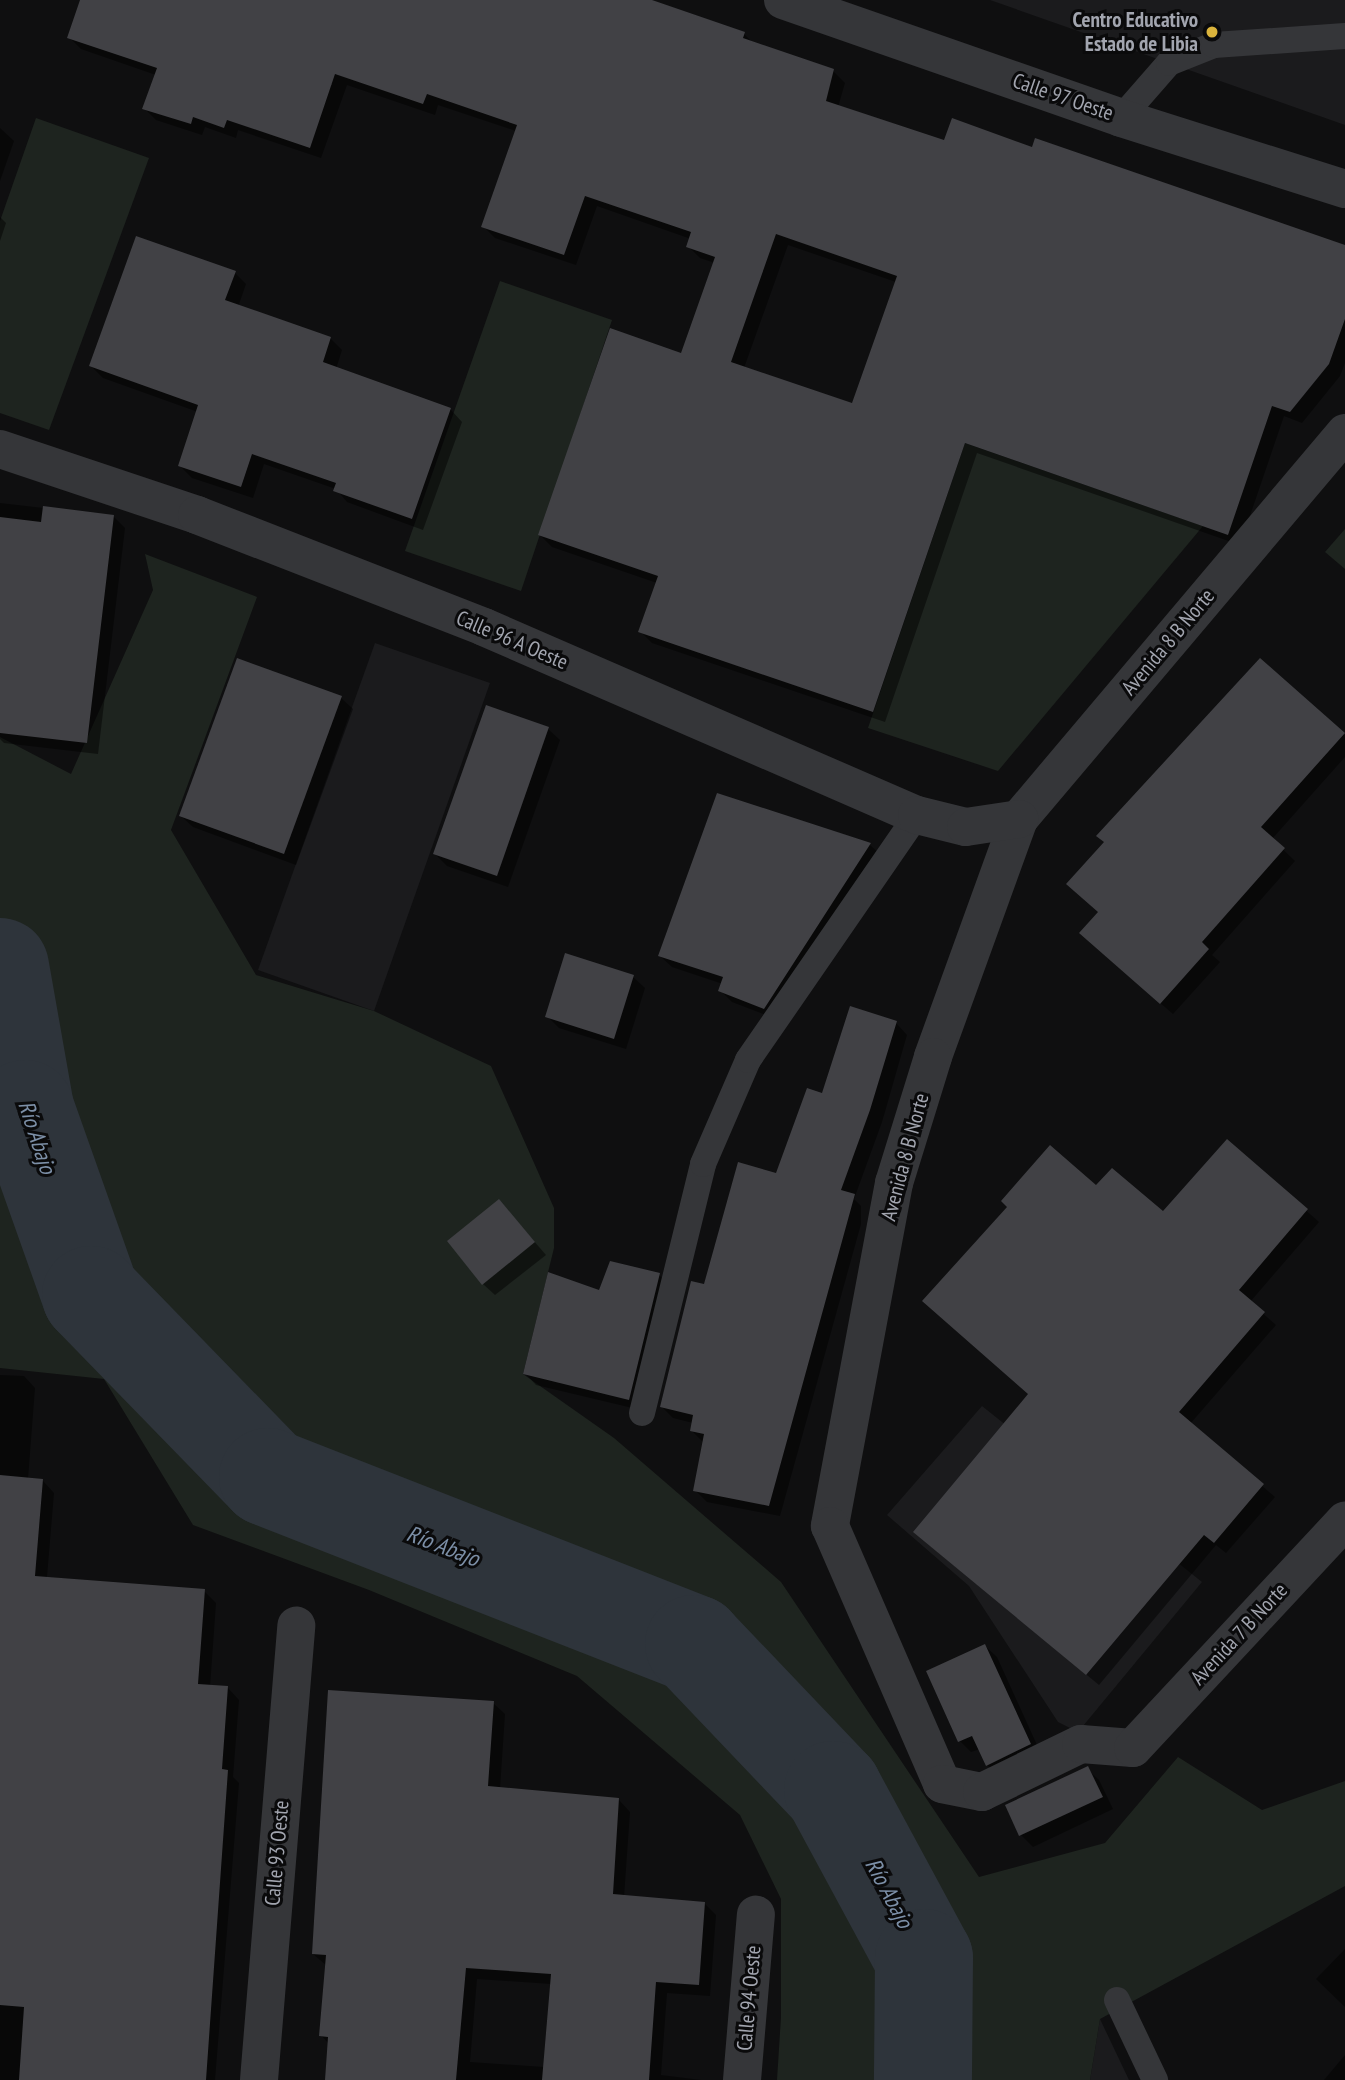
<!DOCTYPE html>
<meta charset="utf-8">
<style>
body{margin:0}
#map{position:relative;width:1345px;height:2080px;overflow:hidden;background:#0f0f10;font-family:"PT Sans Narrow",sans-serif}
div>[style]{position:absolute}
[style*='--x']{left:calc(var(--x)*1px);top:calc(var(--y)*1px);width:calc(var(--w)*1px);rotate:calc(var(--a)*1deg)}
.built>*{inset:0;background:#1b1b1d}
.green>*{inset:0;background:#1e241f}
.shadow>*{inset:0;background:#0007}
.river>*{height:98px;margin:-49px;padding:0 49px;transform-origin:49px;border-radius:49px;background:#2e343b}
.building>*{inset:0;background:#414145}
.service>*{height:26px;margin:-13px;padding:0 13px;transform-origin:13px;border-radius:13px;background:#353639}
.minor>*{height:38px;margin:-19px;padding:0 19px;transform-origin:19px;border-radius:19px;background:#353639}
.dots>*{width:19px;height:19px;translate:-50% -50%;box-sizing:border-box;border:4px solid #0a0a0b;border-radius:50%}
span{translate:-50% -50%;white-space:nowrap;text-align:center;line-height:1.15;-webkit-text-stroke:6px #0a0a0b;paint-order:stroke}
.poi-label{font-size:21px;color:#a2a5af;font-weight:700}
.right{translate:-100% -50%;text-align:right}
.street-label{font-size:21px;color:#a2a5af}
.water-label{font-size:23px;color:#7c8fa7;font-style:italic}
</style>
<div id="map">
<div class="built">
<div style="clip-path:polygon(990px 0,1345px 0,1345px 125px,1169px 63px)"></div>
<div style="clip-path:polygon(375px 643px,490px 683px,374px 1011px,258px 970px)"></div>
<div style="clip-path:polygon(982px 1406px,1202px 1582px,1083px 1726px,1074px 1730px,1058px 1722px,969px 1586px,887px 1515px)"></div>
<div style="clip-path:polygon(1100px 2019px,1129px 2080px,1090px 2080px)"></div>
</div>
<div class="green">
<div style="clip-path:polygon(36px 118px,149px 158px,49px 430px,0 413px,0 221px)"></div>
<div style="clip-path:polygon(500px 281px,612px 320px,521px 591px,405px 551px)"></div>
<div style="clip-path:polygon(965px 443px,1203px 526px,998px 771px,868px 728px)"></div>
<div style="clip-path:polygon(1345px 529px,1345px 569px,1325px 552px)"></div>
<div style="clip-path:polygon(145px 554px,257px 597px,171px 830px,256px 975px,374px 1011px,491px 1066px,554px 1208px,554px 1248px,523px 1374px,614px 1438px,781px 1582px,979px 1877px,1105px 1843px,1178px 1757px,1262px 1810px,1345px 1781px,1345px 1886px,1100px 2019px,1090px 2080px,777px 2080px,781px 2017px,781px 1899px,740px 1815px,577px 1676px,369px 1590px,193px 1525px,104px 1379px,0 1368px,0 737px,71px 774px,153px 590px)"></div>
</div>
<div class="shadow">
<div style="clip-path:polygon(evenodd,82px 0,645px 0,744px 34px,753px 43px,833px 71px,845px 83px,838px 107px,945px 142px,1033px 149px,1345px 247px,1345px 363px,1340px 376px,1302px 423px,1284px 416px,1240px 545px,977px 453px,885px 722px,652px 643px,640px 631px,657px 583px,552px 547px,540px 535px,682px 355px,715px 263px,700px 258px,688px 246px,691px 239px,597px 206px,576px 265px,495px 238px,483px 226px,516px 131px,438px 105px,435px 115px,347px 85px,321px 158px,238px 130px,236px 138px,205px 127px,202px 135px,156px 120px,144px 108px,156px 75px,81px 49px,69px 37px,82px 0,788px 245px,896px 282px,853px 405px,744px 368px,788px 245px)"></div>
<div style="clip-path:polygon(0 128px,14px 141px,0 181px)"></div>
<div style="clip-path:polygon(0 217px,6px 223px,0 241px)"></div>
<div style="clip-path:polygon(235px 273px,246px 284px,238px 307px,330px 338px,342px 350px,336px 369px,451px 410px,462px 422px,423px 530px,347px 502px,336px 489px,264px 464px,253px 498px,192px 478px,180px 466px,198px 412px,103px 378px,91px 366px)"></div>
<div style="clip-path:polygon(0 503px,113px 516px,125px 528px,98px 754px,4px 743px,0 739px)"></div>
<div style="clip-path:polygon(1260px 661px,1345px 735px,1345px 757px,1272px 839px,1295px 861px,1212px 955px,1220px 962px,1173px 1014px,1093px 945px,1100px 912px)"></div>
<div style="clip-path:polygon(341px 698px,353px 709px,296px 865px,193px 827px,181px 816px)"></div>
<div style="clip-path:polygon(548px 729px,560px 740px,508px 887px,447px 866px,435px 854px)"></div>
<div style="clip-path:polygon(718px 795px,870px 845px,882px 856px,776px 1019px,732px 1002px,720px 990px,723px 984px,672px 967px,660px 956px)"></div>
<div style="clip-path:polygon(633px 977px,645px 988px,626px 1049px,559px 1028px,547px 1016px)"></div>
<div style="clip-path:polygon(896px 1023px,907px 1035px,882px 1122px,854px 1199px,861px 1206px,861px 1224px,780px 1516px,707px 1502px,695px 1490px,704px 1443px,692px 1431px,693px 1423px,673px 1418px,662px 1407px,705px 1286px,777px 1175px,823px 1095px)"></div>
<div style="clip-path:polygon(1227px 1141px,1319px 1222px,1250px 1302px,1276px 1325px,1190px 1424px,1275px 1497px,1226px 1553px,1216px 1545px,1099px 1685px,927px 1543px,1030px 1395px,1096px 1187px,1164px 1213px)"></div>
<div style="clip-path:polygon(499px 1201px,546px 1255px,495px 1295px,483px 1284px)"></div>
<div style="clip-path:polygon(659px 1275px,671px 1287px,641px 1410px,536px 1385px,525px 1373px,600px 1292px)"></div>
<div style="clip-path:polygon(0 1375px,24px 1376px,35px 1388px,28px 1479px,43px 1481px,54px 1493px,47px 1577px,204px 1591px,216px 1603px,210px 1687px,228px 1688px,239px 1700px,233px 1777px,239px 1783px,215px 2080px,0 2080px)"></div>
<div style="clip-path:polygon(985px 1646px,997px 1657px,1042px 1756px,999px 1776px,987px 1765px,980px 1749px,971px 1752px,960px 1741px)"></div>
<div style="clip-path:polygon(evenodd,493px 1703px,505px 1714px,500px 1789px,619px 1800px,630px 1812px,624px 1897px,704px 1903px,716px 1915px,710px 1996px,667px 1993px,661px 2075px,701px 2080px,327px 2080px,329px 2044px,321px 2035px,327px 1966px,313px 1954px,493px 1703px,477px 1979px,551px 1984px,544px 2067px,470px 2062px,477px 1979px)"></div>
<div style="clip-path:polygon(1087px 1769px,1099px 1780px,1113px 1809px,1033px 1847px,1021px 1835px,1007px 1806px)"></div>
<div style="clip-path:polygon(1345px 1949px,1345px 2007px,1316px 1979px)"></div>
<div style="clip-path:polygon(1345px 2055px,1345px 2080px,1324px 2080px)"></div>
</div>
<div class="river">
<div style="--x:0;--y:967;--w:144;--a:80"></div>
<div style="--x:25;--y:1109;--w:197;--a:70.5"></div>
<div style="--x:91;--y:1295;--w:254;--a:45.8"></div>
<div style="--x:268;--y:1477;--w:458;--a:21.4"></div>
<div style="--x:694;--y:1644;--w:202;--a:46.4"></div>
<div style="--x:833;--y:1790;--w:191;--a:61.6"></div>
<div style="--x:924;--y:1958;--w:122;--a:90.5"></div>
</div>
<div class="building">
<div style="clip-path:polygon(evenodd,80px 0,652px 0,745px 32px,743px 38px,834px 69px,826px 101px,944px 140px,952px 118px,1032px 147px,1035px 138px,1345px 245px,1345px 319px,1329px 364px,1290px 412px,1272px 406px,1228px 535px,965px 443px,873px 712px,638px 632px,658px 576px,538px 535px,610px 328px,681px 353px,715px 257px,686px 247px,691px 232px,585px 196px,564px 255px,481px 227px,517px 125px,427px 94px,423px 104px,335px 74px,310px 148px,227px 120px,224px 128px,193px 117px,191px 124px,142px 109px,157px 68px,67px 38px,80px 0,776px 234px,897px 276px,852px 403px,731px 362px,776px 234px)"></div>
<div style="clip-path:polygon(136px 236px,236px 271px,225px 300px,331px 337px,323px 362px,451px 408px,412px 519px,333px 491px,336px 483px,252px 454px,241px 487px,178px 466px,198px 405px,89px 366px)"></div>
<div style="clip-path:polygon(43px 506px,114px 515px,87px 743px,0 733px,0 517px,41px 522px)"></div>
<div style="clip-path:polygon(237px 658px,342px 696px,284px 854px,179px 816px)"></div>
<div style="clip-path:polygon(1260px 658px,1345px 733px,1261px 827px,1285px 848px,1202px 942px,1209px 949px,1160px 1004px,1079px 933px,1098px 912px,1066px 884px,1104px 842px,1096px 836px)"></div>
<div style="clip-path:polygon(486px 705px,549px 727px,497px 876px,433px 854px)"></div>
<div style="clip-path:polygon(717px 793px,871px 843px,764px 1009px,718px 991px,723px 977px,658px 956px)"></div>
<div style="clip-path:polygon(565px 953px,634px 975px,614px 1039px,545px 1017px)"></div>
<div style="clip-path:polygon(850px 1006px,897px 1021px,870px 1110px,841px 1190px,855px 1194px,769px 1506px,693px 1491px,704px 1434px,690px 1431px,693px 1415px,660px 1407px,691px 1281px,704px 1284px,738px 1162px,776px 1173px,807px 1088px,822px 1093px)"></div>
<div style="clip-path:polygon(1227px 1139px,1308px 1209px,1239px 1290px,1265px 1312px,1179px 1412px,1264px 1484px,1214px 1543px,1204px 1535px,1086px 1675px,913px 1532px,1028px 1394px,922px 1301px,1007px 1207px,1001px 1201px,1050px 1145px,1096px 1185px,1112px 1168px,1163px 1211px)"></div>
<div style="clip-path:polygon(499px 1199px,535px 1242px,482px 1285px,447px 1241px)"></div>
<div style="clip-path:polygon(610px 1261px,660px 1273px,629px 1400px,523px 1374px,548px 1272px,599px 1290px)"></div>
<div style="clip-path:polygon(0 1475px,43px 1479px,35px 1576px,205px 1589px,198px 1684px,228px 1686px,222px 1769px,228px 1770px,206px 2080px,19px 2080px,24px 2007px,0 2005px)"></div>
<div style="clip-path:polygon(985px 1644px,1031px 1744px,986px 1766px,972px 1736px,958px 1742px,926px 1671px)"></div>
<div style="clip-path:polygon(328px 1690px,494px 1701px,488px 1786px,619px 1798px,613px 1894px,705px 1902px,699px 1985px,656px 1982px,649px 2080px,542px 2080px,551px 1974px,466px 1968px,456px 2080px,325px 2080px,328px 2037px,319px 2036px,326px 1955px,312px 1954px)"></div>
<div style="clip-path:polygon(1088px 1766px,1103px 1797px,1019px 1836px,1005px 1805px)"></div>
</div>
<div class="service">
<div style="--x:1121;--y:118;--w:73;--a:-48.9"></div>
<div style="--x:1169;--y:63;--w:48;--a:-21.8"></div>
<div style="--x:1214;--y:45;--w:131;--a:-3.9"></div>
<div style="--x:642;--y:1413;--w:256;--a:-76.2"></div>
<div style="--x:703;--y:1164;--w:113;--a:-66.6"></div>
<div style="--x:748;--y:1060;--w:298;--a:-55.4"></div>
<div style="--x:1117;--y:2000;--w:89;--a:64.6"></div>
</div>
<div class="minor">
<div style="--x:783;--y:0;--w:358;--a:19.2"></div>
<div style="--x:1121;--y:118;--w:235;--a:17.6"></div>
<div style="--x:1345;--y:433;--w:505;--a:130.18"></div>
<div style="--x:1019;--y:819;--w:253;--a:109.9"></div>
<div style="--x:933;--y:1057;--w:132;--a:107.2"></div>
<div style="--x:894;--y:1183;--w:349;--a:100.6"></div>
<div style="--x:830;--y:1526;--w:281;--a:66.5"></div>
<div style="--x:942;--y:1784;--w:41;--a:11.3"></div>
<div style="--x:982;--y:1792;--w:110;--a:-25.9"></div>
<div style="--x:1081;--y:1744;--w:52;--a:4.4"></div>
<div style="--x:1133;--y:1748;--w:311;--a:-47"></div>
<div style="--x:0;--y:449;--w:208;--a:18.5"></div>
<div style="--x:197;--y:515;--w:308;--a:21.3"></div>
<div style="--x:484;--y:627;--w:472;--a:23.5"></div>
<div style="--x:917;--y:815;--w:50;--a:13.8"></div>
<div style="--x:966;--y:827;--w:54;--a:-8.6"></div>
<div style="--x:259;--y:2080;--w:456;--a:-85.3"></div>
<div style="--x:742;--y:2080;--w:166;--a:-85.2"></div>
</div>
<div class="dots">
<div style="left:1212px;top:32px;background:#dbb43c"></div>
</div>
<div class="poi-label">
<span class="right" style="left:1198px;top:32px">Centro Educativo<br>Estado de Libia</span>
</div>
<div class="street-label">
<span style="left:1063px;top:97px;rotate:19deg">Calle 97 Oeste</span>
<span style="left:512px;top:640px;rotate:23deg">Calle 96 A Oeste</span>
<span style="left:1168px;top:642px;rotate:-50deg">Avenida 8 B Norte</span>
<span style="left:905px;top:1157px;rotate:-75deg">Avenida 8 B Norte</span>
<span style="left:1239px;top:1634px;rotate:-47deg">Avenida 7 B Norte</span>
<span style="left:277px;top:1853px;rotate:-85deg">Calle 93 Oeste</span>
<span style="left:749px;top:1998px;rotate:-85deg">Calle 94 Oeste</span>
</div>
<div class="water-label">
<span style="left:37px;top:1137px;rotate:72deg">Río Abajo</span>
<span style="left:443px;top:1546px;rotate:21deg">Río Abajo</span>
<span style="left:889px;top:1893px;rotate:62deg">Río Abajo</span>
</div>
</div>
